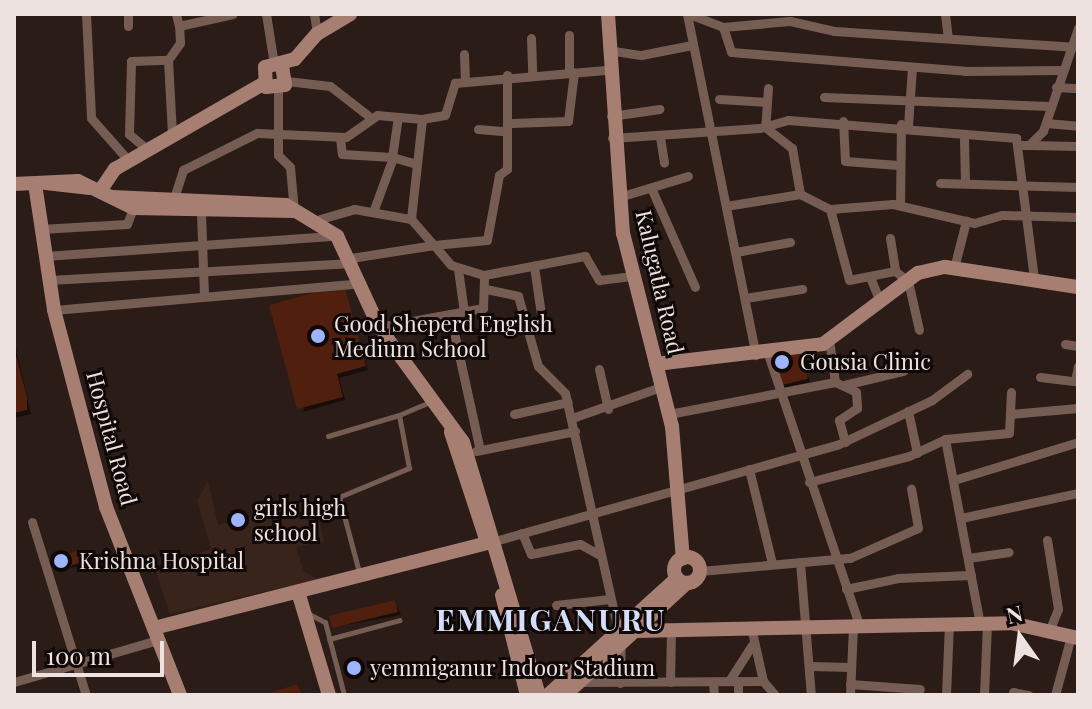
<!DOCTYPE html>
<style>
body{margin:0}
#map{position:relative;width:1092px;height:709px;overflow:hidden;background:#2b1c17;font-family:"Playfair Display",serif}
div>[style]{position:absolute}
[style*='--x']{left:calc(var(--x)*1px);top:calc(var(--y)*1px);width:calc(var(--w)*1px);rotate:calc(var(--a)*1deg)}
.built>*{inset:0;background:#39241c}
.shadow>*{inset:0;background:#0007}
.building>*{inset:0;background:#501f0e}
.lane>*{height:5px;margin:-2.5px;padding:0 2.5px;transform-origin:2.5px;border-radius:2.5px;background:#765d54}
.street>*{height:9px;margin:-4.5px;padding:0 4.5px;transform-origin:4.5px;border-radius:4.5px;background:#765d54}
.secondary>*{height:14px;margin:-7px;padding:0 7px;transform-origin:7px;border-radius:7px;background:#a77f72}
.secondary>.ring{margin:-7px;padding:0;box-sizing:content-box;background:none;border:14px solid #a77f72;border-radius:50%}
.dots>*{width:22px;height:22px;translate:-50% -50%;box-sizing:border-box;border:4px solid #0f0806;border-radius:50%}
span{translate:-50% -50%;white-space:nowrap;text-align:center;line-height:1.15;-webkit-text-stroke:6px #0f0806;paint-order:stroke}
.street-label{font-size:22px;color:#ede2df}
.poi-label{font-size:22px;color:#ede2df}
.left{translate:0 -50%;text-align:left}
.district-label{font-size:30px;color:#d4ddf9;font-weight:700;letter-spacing:2px}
.frame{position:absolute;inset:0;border:16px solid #ede2df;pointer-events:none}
.north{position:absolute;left:980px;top:597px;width:80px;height:80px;-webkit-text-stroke:6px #0f0806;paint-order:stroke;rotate:346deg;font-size:22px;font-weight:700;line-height:32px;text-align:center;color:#ede2df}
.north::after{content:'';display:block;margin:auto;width:28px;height:36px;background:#ede2df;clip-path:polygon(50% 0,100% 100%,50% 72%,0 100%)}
.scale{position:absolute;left:32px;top:641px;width:132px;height:36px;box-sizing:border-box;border:4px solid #ede2df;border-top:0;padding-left:10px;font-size:24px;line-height:28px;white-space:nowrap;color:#ede2df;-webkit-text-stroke:6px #0f0806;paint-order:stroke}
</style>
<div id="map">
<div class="built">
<div style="clip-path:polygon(208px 481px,218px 525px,314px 499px,324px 541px,296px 547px,304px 572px,318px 579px,170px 614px,155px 569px,211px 549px,197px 501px)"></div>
</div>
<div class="shadow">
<div style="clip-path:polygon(343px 287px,368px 370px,339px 378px,345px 400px,303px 412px)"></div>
<div style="clip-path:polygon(14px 340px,31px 414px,16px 418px,14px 416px)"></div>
<div style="clip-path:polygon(801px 355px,810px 382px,783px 388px,779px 360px)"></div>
<div style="clip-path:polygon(79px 553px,85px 566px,55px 570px)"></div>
<div style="clip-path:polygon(395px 602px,401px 615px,334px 627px)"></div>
</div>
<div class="building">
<div style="clip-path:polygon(344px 284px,366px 366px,337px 374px,343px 397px,297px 409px,269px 305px)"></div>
<div style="clip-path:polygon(14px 348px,27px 397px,27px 410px,14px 413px)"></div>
<div style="clip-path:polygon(802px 353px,808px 379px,778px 386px,777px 358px)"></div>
<div style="clip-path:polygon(80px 550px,83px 562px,53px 571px,49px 559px)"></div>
<div style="clip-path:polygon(395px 600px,398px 612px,332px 628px,329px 616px)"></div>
<div style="clip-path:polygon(297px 684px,302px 695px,267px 695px,267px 694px)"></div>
</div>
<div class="lane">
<div style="--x:328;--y:436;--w:74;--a:-16.5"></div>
<div style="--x:359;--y:572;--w:78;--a:-104.9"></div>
<div style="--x:339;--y:497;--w:76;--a:-22.5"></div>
<div style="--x:409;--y:468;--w:54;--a:-100.7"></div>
<div style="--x:399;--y:415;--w:34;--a:-23"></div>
<div style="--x:309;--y:614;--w:18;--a:27"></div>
<div style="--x:325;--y:622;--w:75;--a:75.4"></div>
<div style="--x:329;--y:639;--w:73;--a:-15"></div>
</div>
<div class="street">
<div style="--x:86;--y:14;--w:104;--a:87.2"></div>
<div style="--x:91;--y:118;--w:57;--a:48.5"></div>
<div style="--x:128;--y:14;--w:12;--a:90"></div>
<div style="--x:176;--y:14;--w:12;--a:76"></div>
<div style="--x:179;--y:26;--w:55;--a:-12.5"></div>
<div style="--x:266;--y:14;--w:51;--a:80.9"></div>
<div style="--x:314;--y:14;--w:20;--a:81"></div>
<div style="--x:687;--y:14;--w:348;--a:78.6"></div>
<div style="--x:689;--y:14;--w:36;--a:21"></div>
<div style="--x:723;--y:27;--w:67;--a:-5.1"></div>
<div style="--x:790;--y:21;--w:45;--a:12.8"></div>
<div style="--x:834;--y:31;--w:239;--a:3.8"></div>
<div style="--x:945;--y:14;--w:23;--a:83"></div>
<div style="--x:723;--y:27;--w:26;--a:72"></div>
<div style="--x:731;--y:52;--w:235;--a:4.6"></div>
<div style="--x:965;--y:71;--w:98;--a:-0.6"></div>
<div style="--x:569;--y:35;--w:36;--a:90"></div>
<div style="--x:531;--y:38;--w:34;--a:88"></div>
<div style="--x:608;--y:50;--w:33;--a:9"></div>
<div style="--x:641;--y:55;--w:52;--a:-11.1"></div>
<div style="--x:464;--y:54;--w:26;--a:88"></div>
<div style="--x:168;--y:60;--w:21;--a:-55"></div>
<div style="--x:180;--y:43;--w:17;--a:-93"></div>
<div style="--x:287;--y:81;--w:43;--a:6.6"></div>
<div style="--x:330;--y:86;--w:51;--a:37.8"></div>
<div style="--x:1056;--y:87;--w:22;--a:3"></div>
<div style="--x:768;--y:88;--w:39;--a:94"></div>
<div style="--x:765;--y:127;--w:34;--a:38"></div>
<div style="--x:792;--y:148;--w:47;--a:80.1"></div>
<div style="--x:278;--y:89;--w:66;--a:90"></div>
<div style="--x:278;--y:155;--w:17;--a:45"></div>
<div style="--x:290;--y:167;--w:44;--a:84.8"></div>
<div style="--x:824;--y:97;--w:226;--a:2.3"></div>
<div style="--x:719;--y:99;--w:48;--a:3.6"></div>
<div style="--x:611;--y:116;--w:49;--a:-8.3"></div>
<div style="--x:422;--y:119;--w:23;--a:-10"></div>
<div style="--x:445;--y:115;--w:34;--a:-73"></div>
<div style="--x:455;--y:83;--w:154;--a:-4.9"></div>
<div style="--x:843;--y:121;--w:40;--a:87.1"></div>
<div style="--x:845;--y:161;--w:53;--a:4.3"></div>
<div style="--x:512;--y:123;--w:56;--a:-2"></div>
<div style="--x:568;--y:121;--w:49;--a:-83"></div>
<div style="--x:1046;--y:123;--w:32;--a:5"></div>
<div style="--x:908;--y:126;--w:59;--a:-86.1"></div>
<div style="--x:478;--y:129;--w:24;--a:5"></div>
<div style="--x:660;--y:137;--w:26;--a:81"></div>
<div style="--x:340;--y:138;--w:16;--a:83"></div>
<div style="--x:342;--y:154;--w:50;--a:3.4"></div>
<div style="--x:392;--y:157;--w:40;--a:-81.5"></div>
<div style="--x:612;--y:138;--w:148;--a:-3.9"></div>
<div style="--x:760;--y:128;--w:29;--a:-16"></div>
<div style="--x:788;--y:120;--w:229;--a:4.5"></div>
<div style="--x:1016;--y:138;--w:142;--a:82.7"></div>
<div style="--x:964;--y:139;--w:43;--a:88.7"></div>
<div style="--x:1019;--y:145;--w:10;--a:0"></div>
<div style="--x:1029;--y:145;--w:20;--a:-45"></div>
<div style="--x:1043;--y:131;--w:109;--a:-71.2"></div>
<div style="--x:1029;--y:145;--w:49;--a:1.2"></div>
<div style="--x:148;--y:150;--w:25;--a:-140"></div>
<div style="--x:129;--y:134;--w:73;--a:-88.4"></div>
<div style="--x:131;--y:61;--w:37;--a:-2"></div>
<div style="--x:168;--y:60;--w:74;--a:86.9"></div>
<div style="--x:392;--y:157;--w:26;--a:16"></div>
<div style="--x:940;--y:183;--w:138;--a:1.7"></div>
<div style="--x:652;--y:190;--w:106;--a:66.1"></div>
<div style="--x:619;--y:197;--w:72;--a:-16.9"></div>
<div style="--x:173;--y:201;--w:33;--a:-72"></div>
<div style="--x:183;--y:170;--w:83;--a:-26.6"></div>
<div style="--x:257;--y:133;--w:89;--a:2.6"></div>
<div style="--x:346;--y:137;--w:38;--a:-35"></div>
<div style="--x:377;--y:115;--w:45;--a:5.1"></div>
<div style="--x:422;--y:119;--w:101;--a:96.3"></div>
<div style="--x:900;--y:205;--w:81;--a:-89.3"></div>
<div style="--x:726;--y:206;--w:75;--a:-9.2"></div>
<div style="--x:800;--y:194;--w:34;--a:27"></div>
<div style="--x:830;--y:209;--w:63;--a:-4.5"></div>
<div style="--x:893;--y:204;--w:83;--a:13.2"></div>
<div style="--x:974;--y:223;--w:29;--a:-16"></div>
<div style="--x:1002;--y:215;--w:76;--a:1.5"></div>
<div style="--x:830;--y:209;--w:73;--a:75"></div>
<div style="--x:849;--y:280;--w:47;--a:-11.1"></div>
<div style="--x:895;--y:271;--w:16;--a:38"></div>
<div style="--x:908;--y:281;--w:50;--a:77.3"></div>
<div style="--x:373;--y:212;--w:55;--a:-69.9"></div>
<div style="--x:201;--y:213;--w:83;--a:87.9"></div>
<div style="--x:320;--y:219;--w:35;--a:-16"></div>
<div style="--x:354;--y:209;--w:58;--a:10"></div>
<div style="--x:411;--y:219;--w:35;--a:49"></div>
<div style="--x:434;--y:245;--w:53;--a:-5.4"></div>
<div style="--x:487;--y:240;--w:66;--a:-79.5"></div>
<div style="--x:499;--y:175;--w:10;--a:-37"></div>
<div style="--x:507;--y:169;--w:94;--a:-90"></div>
<div style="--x:40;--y:229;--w:87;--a:-3.3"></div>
<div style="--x:127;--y:224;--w:17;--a:-69"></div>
<div style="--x:890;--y:238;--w:33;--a:81"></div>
<div style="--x:736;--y:252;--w:55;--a:-10.5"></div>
<div style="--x:45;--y:256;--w:290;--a:-4"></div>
<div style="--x:351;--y:258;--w:84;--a:-8.9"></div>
<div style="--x:434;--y:245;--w:26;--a:50"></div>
<div style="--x:451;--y:265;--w:34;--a:17"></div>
<div style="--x:484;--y:275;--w:103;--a:-10.7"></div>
<div style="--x:585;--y:256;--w:28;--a:60"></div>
<div style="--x:599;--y:280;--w:32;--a:-7"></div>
<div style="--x:954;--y:268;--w:49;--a:-75.7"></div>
<div style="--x:458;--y:269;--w:43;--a:82.1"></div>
<div style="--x:870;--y:277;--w:27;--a:68"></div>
<div style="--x:49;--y:280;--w:304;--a:-3.2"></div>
<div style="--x:486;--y:289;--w:33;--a:12"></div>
<div style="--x:518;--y:296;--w:73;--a:74.1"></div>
<div style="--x:538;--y:366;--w:38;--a:45"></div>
<div style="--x:565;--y:393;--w:244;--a:77.4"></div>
<div style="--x:745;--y:298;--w:58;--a:-9"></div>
<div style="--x:54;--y:310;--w:308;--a:-5"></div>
<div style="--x:450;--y:314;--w:139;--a:77.6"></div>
<div style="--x:379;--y:327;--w:106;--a:-10.4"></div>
<div style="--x:483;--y:308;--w:33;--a:-88"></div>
<div style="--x:528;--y:332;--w:18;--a:-38"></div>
<div style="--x:542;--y:321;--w:56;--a:-98.3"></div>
<div style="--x:829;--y:340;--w:42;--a:81.9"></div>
<div style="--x:1065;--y:344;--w:13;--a:9"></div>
<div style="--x:768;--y:354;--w:288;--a:71.4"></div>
<div style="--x:599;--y:369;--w:41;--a:77.3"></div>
<div style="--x:1040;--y:377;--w:38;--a:7"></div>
<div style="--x:1075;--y:381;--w:15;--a:-79"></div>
<div style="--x:844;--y:385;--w:61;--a:-13.3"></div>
<div style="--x:908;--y:411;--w:43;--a:77.9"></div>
<div style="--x:514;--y:414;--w:55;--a:-12.5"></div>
<div style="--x:669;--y:414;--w:169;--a:-10.9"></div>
<div style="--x:835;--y:382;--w:23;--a:25"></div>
<div style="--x:856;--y:392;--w:16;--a:86"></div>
<div style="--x:857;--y:408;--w:22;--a:146"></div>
<div style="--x:839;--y:420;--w:23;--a:75"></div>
<div style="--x:1011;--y:414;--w:67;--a:-5.1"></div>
<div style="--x:572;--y:418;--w:94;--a:-19.2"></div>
<div style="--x:945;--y:439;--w:64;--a:-5.4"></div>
<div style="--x:1009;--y:433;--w:41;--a:-87.2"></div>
<div style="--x:476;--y:451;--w:101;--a:-11.4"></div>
<div style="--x:749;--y:469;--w:97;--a:76.3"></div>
<div style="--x:954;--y:480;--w:130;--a:-17"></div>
<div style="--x:809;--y:482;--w:103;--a:-14.6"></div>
<div style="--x:909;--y:456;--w:40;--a:-25"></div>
<div style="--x:945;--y:439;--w:188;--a:79.3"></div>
<div style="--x:961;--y:518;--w:120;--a:-12.1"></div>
<div style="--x:32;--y:522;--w:181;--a:72.7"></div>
<div style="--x:522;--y:533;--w:23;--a:67"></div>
<div style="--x:531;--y:554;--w:50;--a:-11.5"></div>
<div style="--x:580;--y:544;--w:23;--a:29"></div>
<div style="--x:1047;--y:540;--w:70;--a:80.9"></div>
<div style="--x:1058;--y:609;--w:24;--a:112"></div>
<div style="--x:491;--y:542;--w:359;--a:-15.7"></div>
<div style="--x:837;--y:445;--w:105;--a:-25.3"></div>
<div style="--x:932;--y:400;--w:44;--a:-36.6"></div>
<div style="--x:968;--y:558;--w:41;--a:-8.3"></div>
<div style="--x:800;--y:562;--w:133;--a:85.3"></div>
<div style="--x:700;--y:571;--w:151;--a:-5"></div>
<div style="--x:850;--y:558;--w:74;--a:-23.8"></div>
<div style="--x:918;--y:528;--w:40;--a:-100"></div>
<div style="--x:846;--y:589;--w:53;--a:-11.9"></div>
<div style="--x:898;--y:578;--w:73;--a:-2.4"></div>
<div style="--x:556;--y:605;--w:54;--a:-6.3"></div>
<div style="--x:751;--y:627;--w:55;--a:77.5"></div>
<div style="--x:810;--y:666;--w:41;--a:1.4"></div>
<div style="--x:729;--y:681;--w:43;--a:-57.4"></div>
<div style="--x:738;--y:681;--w:14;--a:90"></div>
<div style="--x:14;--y:682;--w:150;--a:-16.3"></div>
<div style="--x:580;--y:682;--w:183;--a:-0.3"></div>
<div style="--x:763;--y:681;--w:18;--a:49"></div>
<div style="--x:670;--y:682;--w:52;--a:-88.9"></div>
<div style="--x:713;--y:682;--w:13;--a:86"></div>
<div style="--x:620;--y:683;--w:39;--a:-89"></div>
<div style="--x:850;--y:684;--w:70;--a:4.1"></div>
<div style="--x:1013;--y:692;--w:16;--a:11"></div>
<div style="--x:850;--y:695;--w:68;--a:-87.5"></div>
<div style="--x:946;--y:695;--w:71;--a:-87.6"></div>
<div style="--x:984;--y:695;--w:71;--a:-87.6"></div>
<div style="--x:1055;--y:695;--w:61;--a:-74.8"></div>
</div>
<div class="secondary">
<div style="--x:608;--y:14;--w:220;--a:86.1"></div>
<div style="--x:623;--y:233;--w:199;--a:75.8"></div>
<div style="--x:672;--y:426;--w:133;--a:85.3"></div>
<div style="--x:282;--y:66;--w:19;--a:81"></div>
<div style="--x:285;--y:85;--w:19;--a:174"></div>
<div style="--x:266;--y:87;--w:20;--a:-93"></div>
<div style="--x:265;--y:67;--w:31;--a:-15"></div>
<div style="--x:295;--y:59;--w:33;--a:-49"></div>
<div style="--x:317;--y:34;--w:39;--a:-31"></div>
<div style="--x:46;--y:183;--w:44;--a:6.5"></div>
<div style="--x:14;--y:184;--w:64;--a:-2.7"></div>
<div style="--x:78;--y:181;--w:61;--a:26.1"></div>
<div style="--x:133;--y:208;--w:161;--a:1.1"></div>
<div style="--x:35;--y:184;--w:127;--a:81.4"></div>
<div style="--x:54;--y:310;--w:204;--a:75.2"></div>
<div style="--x:106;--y:507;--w:202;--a:68.5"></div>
<div style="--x:100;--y:191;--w:27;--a:-56"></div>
<div style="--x:115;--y:169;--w:171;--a:-29.9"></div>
<div style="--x:112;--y:197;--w:174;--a:2.6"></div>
<div style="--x:286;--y:205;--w:60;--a:31.3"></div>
<div style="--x:337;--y:236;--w:100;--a:65.2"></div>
<div style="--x:379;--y:327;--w:142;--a:53.9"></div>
<div style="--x:463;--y:442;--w:264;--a:73.3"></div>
<div style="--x:656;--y:364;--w:168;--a:-6.8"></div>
<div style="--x:823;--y:344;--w:119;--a:-36.8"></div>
<div style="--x:918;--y:273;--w:28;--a:-13"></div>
<div style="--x:945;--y:267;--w:134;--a:8.6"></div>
<div style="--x:451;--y:432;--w:109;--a:71.9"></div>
<div class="ring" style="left:674px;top:557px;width:12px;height:12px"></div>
<div style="--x:299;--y:595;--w:104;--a:73.3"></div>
<div style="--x:502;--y:595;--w:103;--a:76"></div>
<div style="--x:627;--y:623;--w:12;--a:42"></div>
<div style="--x:636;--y:631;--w:375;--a:-1.2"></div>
<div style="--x:1011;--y:623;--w:69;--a:12.6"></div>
<div style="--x:154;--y:628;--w:344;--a:-14.3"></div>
<div style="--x:548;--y:695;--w:174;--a:-42.2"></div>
<div style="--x:565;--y:695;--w:166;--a:-42.6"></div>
</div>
<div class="dots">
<div style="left:318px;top:336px;background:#9eb4fd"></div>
<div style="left:782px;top:362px;background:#9eb4fd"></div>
<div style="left:238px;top:520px;background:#9eb4fd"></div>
<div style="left:61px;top:561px;background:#9eb4fd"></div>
<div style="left:354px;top:668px;background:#9eb4fd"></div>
</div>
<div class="street-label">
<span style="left:660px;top:282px;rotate:77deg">Kalugatla Road</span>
<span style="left:112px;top:438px;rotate:75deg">Hospital Road</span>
</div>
<div class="poi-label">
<span class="left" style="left:334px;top:336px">Good Sheperd English<br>Medium School</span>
<span class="left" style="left:800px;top:362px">Gousia Clinic</span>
<span class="left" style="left:254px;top:520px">girls high<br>school</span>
<span class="left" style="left:79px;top:561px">Krishna Hospital</span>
<span class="left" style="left:370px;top:668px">yemmiganur Indoor Stadium</span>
</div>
<div class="district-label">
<span style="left:551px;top:619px">EMMIGANURU</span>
</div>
<div class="frame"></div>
<div class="north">N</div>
<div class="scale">100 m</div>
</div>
